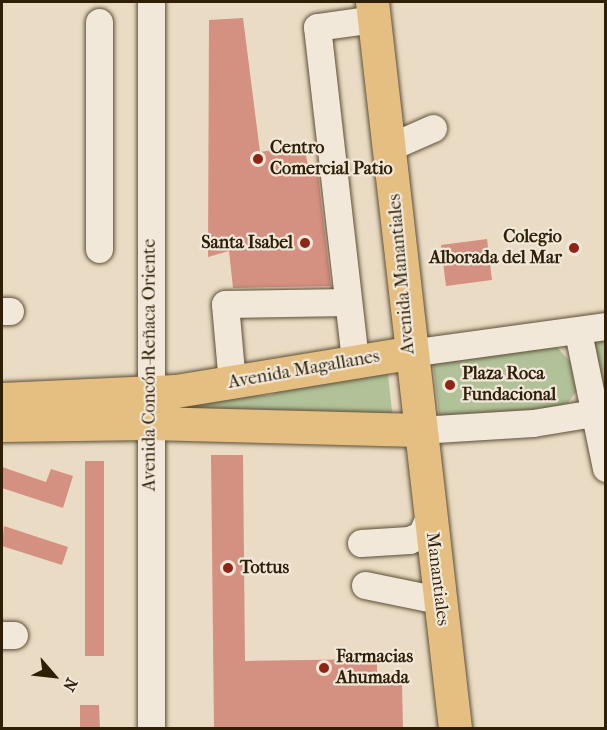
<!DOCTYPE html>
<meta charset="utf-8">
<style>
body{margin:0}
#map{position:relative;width:607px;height:730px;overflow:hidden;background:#eadcc4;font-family:"IM FELL French Canon",serif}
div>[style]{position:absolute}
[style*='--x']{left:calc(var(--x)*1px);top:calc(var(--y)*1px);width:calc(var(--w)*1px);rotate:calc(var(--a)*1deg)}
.green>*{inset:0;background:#b1c299}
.building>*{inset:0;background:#d49080}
.roads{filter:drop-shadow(0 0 2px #5e4e36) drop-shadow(0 0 2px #5e4e36)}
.minor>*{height:27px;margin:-13.5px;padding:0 13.5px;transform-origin:13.5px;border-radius:13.5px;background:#f1e8d9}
.major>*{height:33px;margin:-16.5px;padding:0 16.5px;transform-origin:16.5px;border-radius:16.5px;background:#e5be82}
.dots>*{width:16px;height:16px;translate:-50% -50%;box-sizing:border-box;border:3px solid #f1e8d9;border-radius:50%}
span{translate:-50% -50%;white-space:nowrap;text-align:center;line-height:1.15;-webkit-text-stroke:4.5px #f1e8d9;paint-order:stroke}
.poi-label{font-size:18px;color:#2f1f06;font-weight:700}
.left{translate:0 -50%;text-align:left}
.right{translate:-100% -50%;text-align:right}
.street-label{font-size:18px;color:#2f1f06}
.frame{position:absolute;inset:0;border:3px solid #2f1f06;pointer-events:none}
.north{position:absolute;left:24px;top:646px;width:60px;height:60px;-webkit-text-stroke:4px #f1e8d9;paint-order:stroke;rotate:118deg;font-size:16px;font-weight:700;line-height:24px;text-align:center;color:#2f1f06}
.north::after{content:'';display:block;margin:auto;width:21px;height:27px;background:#2f1f06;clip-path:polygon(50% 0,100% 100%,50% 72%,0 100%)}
</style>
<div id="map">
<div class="green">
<div style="clip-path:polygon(605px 339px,605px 403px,596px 374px,594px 341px)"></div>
<div style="clip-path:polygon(557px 347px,574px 366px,580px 386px,561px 413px,440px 421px,433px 364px)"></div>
<div style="clip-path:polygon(387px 366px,393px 420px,246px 409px,165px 408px,206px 398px,271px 395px,303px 377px)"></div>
</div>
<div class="building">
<div style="clip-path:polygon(243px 18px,260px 152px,304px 145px,308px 166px,317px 165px,331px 286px,233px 288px,229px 251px,208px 257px,209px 20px)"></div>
<div style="clip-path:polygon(487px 239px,492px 280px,446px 286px,441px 245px)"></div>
<div style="clip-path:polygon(211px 455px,243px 455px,245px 661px,377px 659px,377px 682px,402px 681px,403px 729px,214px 729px)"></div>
<div style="clip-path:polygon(85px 461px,104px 461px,104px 656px,85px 656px)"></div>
<div style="clip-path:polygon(2px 467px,46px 482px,51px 469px,73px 476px,63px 508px,2px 488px)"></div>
<div style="clip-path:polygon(4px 526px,68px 547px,62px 565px,2px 546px)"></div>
<div style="clip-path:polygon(80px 705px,99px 705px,100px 729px,80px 729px)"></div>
</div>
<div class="roads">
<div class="minor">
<div style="--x:151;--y:2;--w:726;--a:90"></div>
<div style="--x:390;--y:147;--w:47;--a:-23.8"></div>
<div style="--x:99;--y:249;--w:227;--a:-90"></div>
<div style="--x:2;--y:311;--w:8;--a:0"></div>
<div style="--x:578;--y:332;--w:139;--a:78.4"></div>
<div style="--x:409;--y:353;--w:199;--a:-7.8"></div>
<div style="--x:355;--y:360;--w:335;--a:-96.5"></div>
<div style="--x:317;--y:27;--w:59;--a:-7.9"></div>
<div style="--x:232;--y:383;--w:79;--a:-95.1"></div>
<div style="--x:225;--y:304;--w:123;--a:-0.9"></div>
<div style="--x:419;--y:430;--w:114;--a:-3.5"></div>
<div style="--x:533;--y:423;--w:74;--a:-9.3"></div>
<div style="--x:361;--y:543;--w:48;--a:-3.6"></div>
<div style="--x:409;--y:540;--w:13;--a:-23"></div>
<div style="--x:421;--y:535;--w:20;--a:-66"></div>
<div style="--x:365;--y:585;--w:76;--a:11.5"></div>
<div style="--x:2;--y:635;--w:12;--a:0"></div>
</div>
<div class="major">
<div style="--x:372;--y:2;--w:731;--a:83.48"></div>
<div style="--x:2;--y:399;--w:174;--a:-2.6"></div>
<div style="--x:176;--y:391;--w:236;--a:-9.3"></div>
<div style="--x:2;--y:425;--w:148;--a:-0.8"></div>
<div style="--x:150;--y:423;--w:269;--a:1.5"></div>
</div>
</div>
<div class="dots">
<div style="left:258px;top:159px;background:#8f2418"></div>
<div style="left:305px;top:243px;background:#8f2418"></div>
<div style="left:574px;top:248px;background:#8f2418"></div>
<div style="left:450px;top:385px;background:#8f2418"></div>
<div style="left:228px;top:568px;background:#8f2418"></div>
<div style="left:324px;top:668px;background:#8f2418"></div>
</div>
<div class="poi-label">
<span class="left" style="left:270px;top:159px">Centro<br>Comercial Patio</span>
<span class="right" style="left:562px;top:248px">Colegio<br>Alborada del Mar</span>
<span class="right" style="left:293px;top:243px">Santa Isabel</span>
<span class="left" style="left:462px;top:385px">Plaza Roca<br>Fundacional</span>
<span class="left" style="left:240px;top:568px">Tottus</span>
<span class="left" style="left:336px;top:668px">Farmacias<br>Ahumada</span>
</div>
<div class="street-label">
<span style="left:402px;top:274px;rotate:-95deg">Avenida Manantiales</span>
<span style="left:150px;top:365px;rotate:-90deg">Avenida Concón-Reñaca Oriente</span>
<span style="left:304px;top:370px;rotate:-10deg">Avenida Magallanes</span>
<span style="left:437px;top:579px;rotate:83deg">Manantiales</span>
</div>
<div class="frame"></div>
<div class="north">N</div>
</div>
